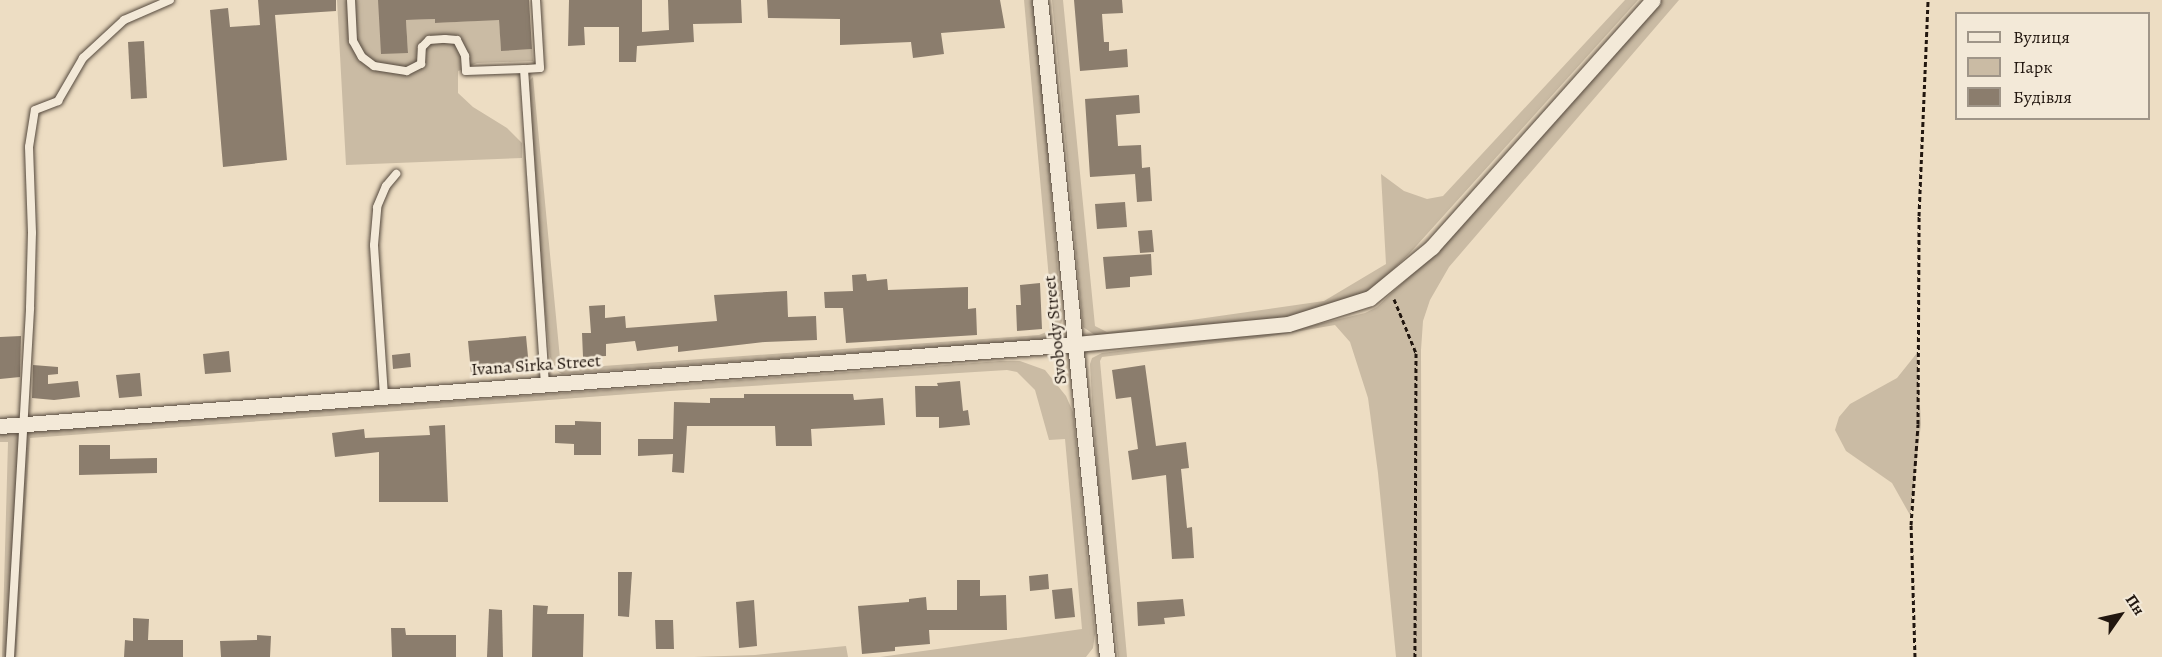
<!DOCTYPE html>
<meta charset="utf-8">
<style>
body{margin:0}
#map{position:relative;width:2162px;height:657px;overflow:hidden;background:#edddc3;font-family:Alegreya,serif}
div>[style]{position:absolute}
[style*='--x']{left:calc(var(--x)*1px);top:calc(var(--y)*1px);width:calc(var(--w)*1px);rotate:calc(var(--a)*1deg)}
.green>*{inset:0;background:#cabba4}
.building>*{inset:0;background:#8b7d6d}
.path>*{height:3px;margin-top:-1.5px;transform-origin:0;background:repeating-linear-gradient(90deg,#21160f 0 4.5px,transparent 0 7.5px)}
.roads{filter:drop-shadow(0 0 2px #54483c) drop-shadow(0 0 2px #54483c)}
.lane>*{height:8px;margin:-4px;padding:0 4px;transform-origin:4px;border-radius:4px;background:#f3e9d8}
.street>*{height:15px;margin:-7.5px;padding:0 7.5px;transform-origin:7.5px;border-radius:7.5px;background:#f3e9d8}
span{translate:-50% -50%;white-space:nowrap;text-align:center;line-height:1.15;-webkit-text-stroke:5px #f3e9d8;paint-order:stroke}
.street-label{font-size:18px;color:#21160f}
.legend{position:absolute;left:1955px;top:12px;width:195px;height:108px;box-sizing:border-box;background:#f3e9d8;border:2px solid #9f9588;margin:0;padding:8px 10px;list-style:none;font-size:18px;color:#21160f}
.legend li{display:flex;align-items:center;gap:12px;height:30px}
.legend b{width:30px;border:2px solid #9f9588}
.north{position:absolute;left:2090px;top:585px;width:60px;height:60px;-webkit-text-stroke:4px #f3e9d8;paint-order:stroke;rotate:56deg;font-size:16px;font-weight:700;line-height:24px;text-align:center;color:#21160f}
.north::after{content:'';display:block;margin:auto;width:21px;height:27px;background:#21160f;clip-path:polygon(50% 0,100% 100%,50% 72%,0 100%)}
</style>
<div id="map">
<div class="green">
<div style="clip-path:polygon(337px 0,378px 0,408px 53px,406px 20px,435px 19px,435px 23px,475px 21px,499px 16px,501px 50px,532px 49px,533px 61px,477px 63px,458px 71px,458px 93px,473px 107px,507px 128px,522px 143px,522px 158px,346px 165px)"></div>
<div style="clip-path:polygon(1024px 0,1035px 0,1062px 321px,1058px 333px,1049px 339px,562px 374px,557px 371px,550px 357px,542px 283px,529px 81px,533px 77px,561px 369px,1039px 335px,1049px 331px,1053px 324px)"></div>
<div style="clip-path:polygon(1052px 0,1063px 0,1095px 326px,1107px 332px,1324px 301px,1386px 264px,1381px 174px,1404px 191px,1427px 199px,1443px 196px,1625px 0,1638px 0,1409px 254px,1373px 289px,1338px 304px,1292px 316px,1108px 338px,1098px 337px,1083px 327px)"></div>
<div style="clip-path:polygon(1658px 0,1679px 0,1449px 267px,1430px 300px,1423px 321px,1421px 350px,1422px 657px,1396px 657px,1378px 473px,1368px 398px,1350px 342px,1335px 325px,1260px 338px,1102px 357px,1100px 361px,1127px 657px,1118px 657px,1099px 495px,1092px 399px,1090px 364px,1092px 358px,1102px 353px,1302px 328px,1365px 313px,1377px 307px,1437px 250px)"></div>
<div style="clip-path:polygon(1917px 353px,1921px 424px,1910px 515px,1892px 483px,1846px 451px,1835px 430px,1839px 417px,1850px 404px,1897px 378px)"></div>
<div style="clip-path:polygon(1000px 361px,1020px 361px,1045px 370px,1066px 396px,1073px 412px,1095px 634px,1093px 648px,1086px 657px,880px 657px,1082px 629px,1065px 439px,1049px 440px,1035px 390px,1017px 372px,1007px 370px,670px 391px,30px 438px,16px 657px,2px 657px,8px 442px,0 442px,0 434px)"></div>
<div style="clip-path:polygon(846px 646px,848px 657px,694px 657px,755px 655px)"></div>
</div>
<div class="building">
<div style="clip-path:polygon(258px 0,336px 0,336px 11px,275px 15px,287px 160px,223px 167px,210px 10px,228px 8px,230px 27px,260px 25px)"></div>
<div style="clip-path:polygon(378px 0,529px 0,532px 49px,501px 51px,499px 20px,435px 23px,435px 19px,406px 20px,408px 53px,381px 54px)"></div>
<div style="clip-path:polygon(569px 0,642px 0,642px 32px,669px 30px,668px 0,741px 0,742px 23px,693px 24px,694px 42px,637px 46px,636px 62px,619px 62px,619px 27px,584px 27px,585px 45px,568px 46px)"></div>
<div style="clip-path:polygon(767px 0,1000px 0,1005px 28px,941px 33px,944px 54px,913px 58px,911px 42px,840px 45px,840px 19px,768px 18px)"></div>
<div style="clip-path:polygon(1074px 0,1122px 0,1123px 13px,1102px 14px,1104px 42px,1109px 42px,1109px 51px,1127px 49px,1128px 67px,1080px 71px)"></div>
<div style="clip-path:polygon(144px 41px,147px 98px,131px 99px,128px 42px)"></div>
<div style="clip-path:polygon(1139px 95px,1140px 113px,1116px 115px,1118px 146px,1141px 145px,1142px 168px,1150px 167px,1152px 201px,1137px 202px,1135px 174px,1090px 177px,1085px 99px)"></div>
<div style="clip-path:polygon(1125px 202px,1127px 227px,1097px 229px,1095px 204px)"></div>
<div style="clip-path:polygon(1152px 230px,1154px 252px,1140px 253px,1138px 231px)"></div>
<div style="clip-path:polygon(1151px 254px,1152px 275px,1130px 277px,1130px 287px,1106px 289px,1103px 257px)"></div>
<div style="clip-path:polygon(866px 274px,867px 281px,887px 279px,888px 290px,968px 287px,968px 309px,976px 308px,977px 335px,846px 343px,843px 308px,825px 308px,824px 292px,853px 291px,852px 275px)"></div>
<div style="clip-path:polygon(1040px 283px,1042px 329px,1017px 331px,1016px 305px,1021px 305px,1020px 285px)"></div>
<div style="clip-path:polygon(787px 291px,788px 317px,816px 316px,817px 340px,765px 342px,678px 352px,678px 346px,637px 351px,635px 341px,606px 344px,606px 356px,583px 357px,582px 333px,591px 333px,589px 306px,605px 305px,605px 318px,625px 316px,626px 328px,717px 321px,714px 295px)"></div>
<div style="clip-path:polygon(21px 336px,20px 377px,0 379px,0 337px)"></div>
<div style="clip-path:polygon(526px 336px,529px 367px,471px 372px,468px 341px)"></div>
<div style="clip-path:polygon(229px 351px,231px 372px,205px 374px,203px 354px)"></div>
<div style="clip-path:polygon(410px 353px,411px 367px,393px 369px,392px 355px)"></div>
<div style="clip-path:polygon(33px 365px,58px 367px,58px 374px,48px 375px,48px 384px,78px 381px,80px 397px,54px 400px,32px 398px)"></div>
<div style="clip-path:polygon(1145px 365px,1156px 446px,1186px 442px,1189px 468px,1181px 469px,1187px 528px,1192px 527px,1194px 558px,1172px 559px,1166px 475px,1132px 480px,1128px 451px,1138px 449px,1131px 397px,1116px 399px,1112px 370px)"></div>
<div style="clip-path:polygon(140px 373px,142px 396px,119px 398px,116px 375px)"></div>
<div style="clip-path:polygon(960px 381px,963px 411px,968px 410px,970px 425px,939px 428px,939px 417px,916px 417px,915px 386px,938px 386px,937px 383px)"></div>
<div style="clip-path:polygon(744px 394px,853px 394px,854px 400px,883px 398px,885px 425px,811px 429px,812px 446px,776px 446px,775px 426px,687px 426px,684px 473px,672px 472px,673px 454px,638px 456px,638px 439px,673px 439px,674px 402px,710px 403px,710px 398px,744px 398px)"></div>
<div style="clip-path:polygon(575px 421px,601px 422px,601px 455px,574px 455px,574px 444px,555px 443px,555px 425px,575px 425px)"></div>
<div style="clip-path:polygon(445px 425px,448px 502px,379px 502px,379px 452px,335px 457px,332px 433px,364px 429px,365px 438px,430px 435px,429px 426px)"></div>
<div style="clip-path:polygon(79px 445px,110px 445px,110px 459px,157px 458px,157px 473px,79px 475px)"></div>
<div style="clip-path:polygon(618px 572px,632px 572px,629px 617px,618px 616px)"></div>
<div style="clip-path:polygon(1048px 574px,1049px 589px,1030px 591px,1029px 576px)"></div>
<div style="clip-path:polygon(957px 580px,980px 580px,980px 596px,1006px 595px,1007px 630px,929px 630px,930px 644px,895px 647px,895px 651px,862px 654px,858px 606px,909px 602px,909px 599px,926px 597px,927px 610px,957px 610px)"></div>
<div style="clip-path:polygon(1072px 588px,1075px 617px,1055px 619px,1052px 590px)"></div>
<div style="clip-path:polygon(1183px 599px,1185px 616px,1164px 618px,1165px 624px,1138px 626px,1137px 602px)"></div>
<div style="clip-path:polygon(754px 600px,757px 646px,739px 648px,736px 602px)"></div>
<div style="clip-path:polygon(533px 605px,548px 606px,547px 614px,584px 614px,583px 657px,532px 657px)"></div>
<div style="clip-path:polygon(489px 609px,502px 610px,503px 657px,487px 657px)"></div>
<div style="clip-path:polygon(133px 618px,149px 619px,148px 640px,183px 640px,183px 657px,124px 657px,125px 640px,133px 641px)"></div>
<div style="clip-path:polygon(655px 620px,673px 620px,674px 649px,656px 649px)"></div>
<div style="clip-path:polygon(391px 628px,405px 628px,406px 635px,456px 635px,456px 657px,392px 657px)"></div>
<div style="clip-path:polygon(257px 635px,271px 636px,270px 657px,221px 657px,220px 641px,257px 640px)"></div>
</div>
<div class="path">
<div style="--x:1394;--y:299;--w:58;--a:67.8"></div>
<div style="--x:1416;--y:353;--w:304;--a:90.2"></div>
<div style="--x:1915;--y:657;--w:132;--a:-91.7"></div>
<div style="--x:1911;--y:525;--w:101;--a:-86"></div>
<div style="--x:1918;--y:424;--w:208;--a:-89.7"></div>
<div style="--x:1919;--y:216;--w:216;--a:-87.6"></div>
</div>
<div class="roads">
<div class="lane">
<div style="--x:351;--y:0;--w:41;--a:87.2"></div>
<div style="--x:353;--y:41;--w:18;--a:61"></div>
<div style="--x:362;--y:57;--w:15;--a:37"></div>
<div style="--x:374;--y:66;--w:33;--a:9"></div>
<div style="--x:407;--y:71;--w:16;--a:-27"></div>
<div style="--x:421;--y:64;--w:17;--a:-87"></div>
<div style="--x:422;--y:47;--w:10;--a:-45"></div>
<div style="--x:429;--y:40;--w:16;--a:-4"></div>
<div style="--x:445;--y:39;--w:12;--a:5"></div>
<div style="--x:457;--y:40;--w:18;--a:63"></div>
<div style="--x:465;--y:56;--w:15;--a:86"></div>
<div style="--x:466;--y:71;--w:58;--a:-2"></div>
<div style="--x:536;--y:0;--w:68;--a:86.6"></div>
<div style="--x:540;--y:68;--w:16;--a:176"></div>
<div style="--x:524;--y:69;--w:316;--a:86.2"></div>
<div style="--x:384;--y:396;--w:151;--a:-93.8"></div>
<div style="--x:374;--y:245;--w:38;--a:-85"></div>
<div style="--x:377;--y:207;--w:23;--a:-67"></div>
<div style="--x:386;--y:186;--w:16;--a:-50"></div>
<div style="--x:10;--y:657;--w:350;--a:-86.7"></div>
<div style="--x:30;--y:308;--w:75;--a:-88.5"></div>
<div style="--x:32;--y:233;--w:86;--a:-92"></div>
<div style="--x:29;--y:147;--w:37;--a:-81"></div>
<div style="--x:35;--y:110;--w:25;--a:-21"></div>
<div style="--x:58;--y:101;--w:50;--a:-59.8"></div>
<div style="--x:83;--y:58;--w:56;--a:-42.8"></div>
<div style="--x:124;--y:20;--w:50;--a:-23.5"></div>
</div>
<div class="street">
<div style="--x:1040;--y:0;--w:660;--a:84.18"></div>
<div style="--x:0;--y:426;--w:1079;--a:-4.36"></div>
<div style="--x:1076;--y:344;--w:213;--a:-5.4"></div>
<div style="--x:1288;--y:324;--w:86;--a:-17.6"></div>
<div style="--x:1370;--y:298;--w:80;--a:-39.4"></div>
<div style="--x:1432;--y:247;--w:331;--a:-48.2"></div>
</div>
</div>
<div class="street-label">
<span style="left:1055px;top:330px;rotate:-96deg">Svobody Street</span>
<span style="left:536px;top:365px;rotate:-4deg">Ivana Sirka Street</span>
</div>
<ul class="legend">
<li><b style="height:8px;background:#f3e9d8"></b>Вулиця</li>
<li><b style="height:16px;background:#cabba4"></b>Парк</li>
<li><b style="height:16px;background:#8b7d6d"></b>Будівля</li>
</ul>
<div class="north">Пн</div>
</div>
